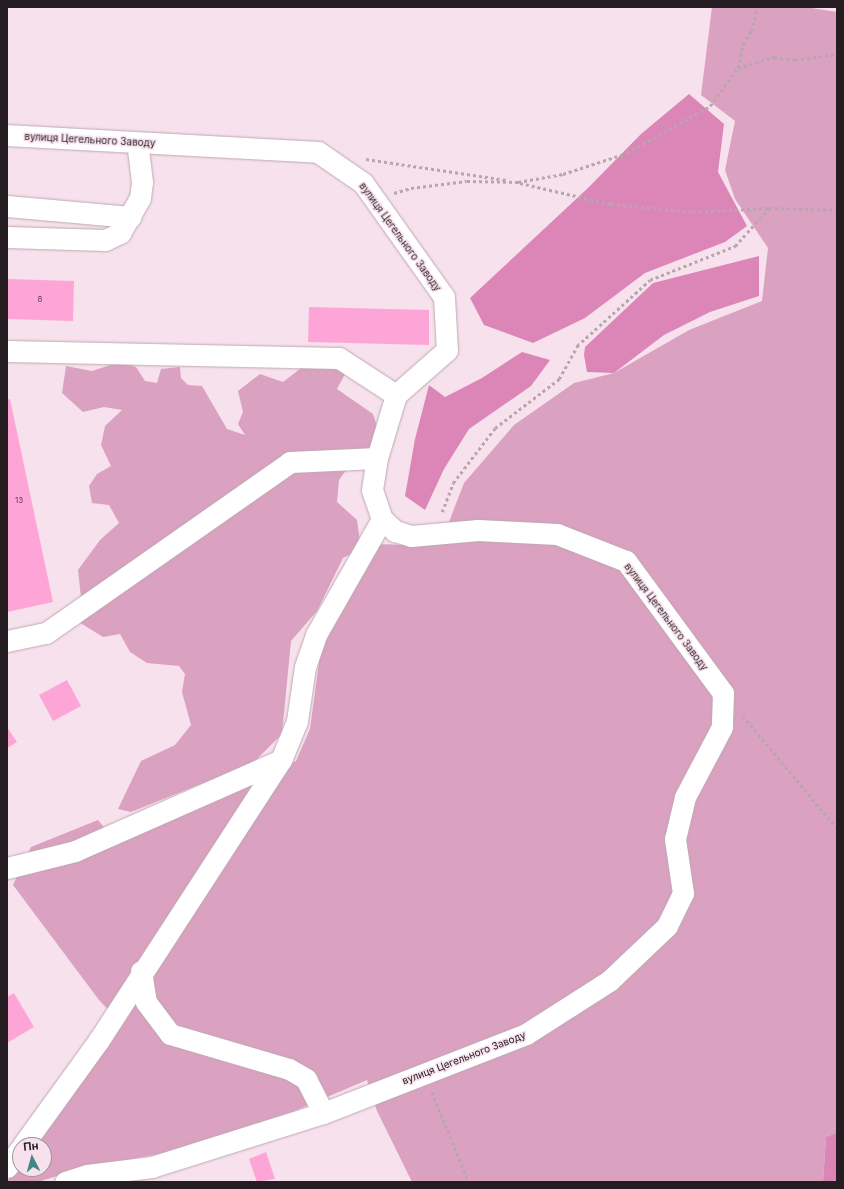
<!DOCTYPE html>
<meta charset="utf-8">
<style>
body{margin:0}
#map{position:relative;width:844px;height:1189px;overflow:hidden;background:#f7e1ec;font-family:Inter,sans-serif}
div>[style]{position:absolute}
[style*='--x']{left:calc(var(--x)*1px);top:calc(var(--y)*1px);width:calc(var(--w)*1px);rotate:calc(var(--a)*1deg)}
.green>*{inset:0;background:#dba1c1}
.forest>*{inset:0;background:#dc86b7}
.building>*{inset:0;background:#fea5d8}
.path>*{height:2.5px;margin-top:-1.25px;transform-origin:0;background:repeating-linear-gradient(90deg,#b8a6af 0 3px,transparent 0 6px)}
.roads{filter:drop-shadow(0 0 1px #bda9b3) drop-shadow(0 0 1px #bda9b3)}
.minor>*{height:21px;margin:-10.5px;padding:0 10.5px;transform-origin:10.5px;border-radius:10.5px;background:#fff}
span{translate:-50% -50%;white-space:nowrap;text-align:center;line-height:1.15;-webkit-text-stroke:3px #f7e1ec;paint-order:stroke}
.number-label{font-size:8px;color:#5b3f4f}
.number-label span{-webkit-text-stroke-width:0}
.street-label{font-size:10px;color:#251d21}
.frame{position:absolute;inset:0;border:8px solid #251d21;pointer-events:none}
.north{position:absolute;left:12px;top:1137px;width:40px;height:40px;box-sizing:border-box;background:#f7e1ec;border:1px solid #a3939b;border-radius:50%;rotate:354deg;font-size:11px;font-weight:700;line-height:16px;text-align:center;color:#251d21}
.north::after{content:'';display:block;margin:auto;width:14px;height:18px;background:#418988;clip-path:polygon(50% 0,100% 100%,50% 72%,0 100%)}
</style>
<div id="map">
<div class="green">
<div style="clip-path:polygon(712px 7px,805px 7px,837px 12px,837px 1132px,826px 1137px,823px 1182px,412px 1182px,377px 1111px,367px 1080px,292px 1112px,164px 1153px,82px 1168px,38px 1182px,7px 1182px,20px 1162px,20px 1169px,44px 1169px,44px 1145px,32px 1145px,119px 1021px,99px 1000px,13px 885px,31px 847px,98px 820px,117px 843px,296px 761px,310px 729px,322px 640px,374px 544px,410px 545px,442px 540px,464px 483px,514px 425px,574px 383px,614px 373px,689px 330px,762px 301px,768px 248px,735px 199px,725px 170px,735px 121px,701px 95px)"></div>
<div style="clip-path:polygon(120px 362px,136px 367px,145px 381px,157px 383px,161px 369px,180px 367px,181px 378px,188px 385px,202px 386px,227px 429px,245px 435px,238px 424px,243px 412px,238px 391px,260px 374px,283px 382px,305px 365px,334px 364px,346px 372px,337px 389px,373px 414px,379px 432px,370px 450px,355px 458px,339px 480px,337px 502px,357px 520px,361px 549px,343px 558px,317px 611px,291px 641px,282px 734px,253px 763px,131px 812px,118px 809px,141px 761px,175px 745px,191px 725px,182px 692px,185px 674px,179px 666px,147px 663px,130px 652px,120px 634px,103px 637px,69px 616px,81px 598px,78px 570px,100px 540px,119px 523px,109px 505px,92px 503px,89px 486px,97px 474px,111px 466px,101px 445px,105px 426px,122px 410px,104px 407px,83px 412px,62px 393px,66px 366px,92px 371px)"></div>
</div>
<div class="forest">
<div style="clip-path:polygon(689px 94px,724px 124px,718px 172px,747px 226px,725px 242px,645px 273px,585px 318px,533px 343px,484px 325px,470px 298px,589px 187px,641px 134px)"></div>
<div style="clip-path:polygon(759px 256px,759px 296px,710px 312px,664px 335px,614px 373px,587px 372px,584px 355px,585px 347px,653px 283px)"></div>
<div style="clip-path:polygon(522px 352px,550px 360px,531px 386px,469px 429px,444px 469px,425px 510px,405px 496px,415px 439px,429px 385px,445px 397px,482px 378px)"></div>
<div style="clip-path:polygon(837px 1132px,837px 1182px,823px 1182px,826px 1137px)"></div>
</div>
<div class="building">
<div style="clip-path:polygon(7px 279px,74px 281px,73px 321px,7px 319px)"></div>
<div style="clip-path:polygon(309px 307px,429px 310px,429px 345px,308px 342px)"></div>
<div style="clip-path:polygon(10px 399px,53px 602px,7px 612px,7px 400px)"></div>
<div style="clip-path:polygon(67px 680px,81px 706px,53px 721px,39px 695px)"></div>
<div style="clip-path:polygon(7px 727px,17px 742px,7px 748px)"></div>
<div style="clip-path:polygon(14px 993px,34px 1027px,7px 1043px,7px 997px)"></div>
<div style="clip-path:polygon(266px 1152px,275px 1179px,257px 1182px,249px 1159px)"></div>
</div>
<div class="path">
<div style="--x:738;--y:68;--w:25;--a:-78"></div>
<div style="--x:743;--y:44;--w:15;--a:-58"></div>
<div style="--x:751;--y:31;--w:25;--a:-74"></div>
<div style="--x:366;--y:159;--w:142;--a:8.5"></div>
<div style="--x:520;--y:183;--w:93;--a:13"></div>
<div style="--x:611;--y:204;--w:82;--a:5.6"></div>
<div style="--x:693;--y:212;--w:76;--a:-3"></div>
<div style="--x:394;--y:193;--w:18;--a:-16"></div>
<div style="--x:411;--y:188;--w:56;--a:-7.1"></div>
<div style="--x:467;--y:181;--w:51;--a:1.1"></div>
<div style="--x:518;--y:182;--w:46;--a:-10.1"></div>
<div style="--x:563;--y:174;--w:67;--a:-18.2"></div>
<div style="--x:627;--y:153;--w:95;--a:-29.5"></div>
<div style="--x:710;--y:106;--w:47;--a:-53.6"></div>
<div style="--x:738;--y:68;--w:38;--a:-17"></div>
<div style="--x:774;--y:57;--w:21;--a:8"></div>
<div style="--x:795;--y:60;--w:42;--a:-8.1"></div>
<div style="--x:442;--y:512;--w:31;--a:-69"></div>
<div style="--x:453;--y:483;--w:69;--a:-52.6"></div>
<div style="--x:495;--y:428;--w:81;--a:-37.4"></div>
<div style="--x:559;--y:379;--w:38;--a:-61"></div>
<div style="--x:577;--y:346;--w:98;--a:-42.1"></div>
<div style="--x:650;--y:280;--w:92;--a:-21.8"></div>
<div style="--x:735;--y:246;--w:51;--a:-48.2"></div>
<div style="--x:769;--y:208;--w:68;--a:1.7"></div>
<div style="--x:743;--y:716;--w:146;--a:50"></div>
<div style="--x:432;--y:1092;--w:97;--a:67.7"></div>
</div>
<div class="roads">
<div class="minor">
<div style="--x:7;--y:135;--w:311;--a:3.1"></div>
<div style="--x:318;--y:152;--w:55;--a:34.6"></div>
<div style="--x:363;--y:183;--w:140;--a:54.6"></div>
<div style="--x:444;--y:297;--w:53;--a:86.8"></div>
<div style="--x:447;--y:350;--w:68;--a:138.6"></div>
<div style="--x:396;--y:395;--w:66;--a:106.8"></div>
<div style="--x:377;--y:458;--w:32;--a:99"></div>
<div style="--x:372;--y:490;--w:31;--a:71"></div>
<div style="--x:382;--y:519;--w:18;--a:43"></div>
<div style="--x:395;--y:531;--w:17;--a:17"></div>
<div style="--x:411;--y:536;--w:67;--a:-5.1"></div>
<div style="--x:478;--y:530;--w:79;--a:2.9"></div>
<div style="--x:557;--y:534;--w:74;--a:21.4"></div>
<div style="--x:626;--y:561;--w:164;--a:53.7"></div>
<div style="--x:723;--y:693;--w:34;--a:92"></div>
<div style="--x:722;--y:727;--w:79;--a:117.9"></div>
<div style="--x:685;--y:797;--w:43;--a:103.4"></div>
<div style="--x:675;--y:839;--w:55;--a:81.6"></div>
<div style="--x:683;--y:893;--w:37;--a:116"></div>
<div style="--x:667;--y:926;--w:80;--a:136.5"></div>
<div style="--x:609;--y:981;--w:98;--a:147.4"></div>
<div style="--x:526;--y:1034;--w:218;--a:158.7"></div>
<div style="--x:323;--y:1113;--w:179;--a:162.5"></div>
<div style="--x:152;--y:1167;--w:65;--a:173"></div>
<div style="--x:87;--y:1175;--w:23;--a:162"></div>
<div style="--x:7;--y:206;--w:124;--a:5.1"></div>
<div style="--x:7;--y:237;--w:98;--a:1.8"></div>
<div style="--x:105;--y:240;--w:17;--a:-25"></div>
<div style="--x:120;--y:233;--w:40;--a:-60.3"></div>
<div style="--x:140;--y:198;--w:16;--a:-83"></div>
<div style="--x:142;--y:182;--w:39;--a:-97"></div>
<div style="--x:7;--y:351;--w:332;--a:1.2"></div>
<div style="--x:339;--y:358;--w:68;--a:33"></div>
<div style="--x:7;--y:641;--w:40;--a:-12"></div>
<div style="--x:46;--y:633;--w:298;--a:-35"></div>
<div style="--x:290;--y:462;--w:87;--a:-2.6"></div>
<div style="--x:7;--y:868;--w:70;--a:-14"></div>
<div style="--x:75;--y:851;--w:225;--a:-23.8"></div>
<div style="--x:141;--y:971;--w:31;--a:81"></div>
<div style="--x:146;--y:1002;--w:40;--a:53"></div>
<div style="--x:170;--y:1034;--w:124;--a:16.4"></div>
<div style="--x:289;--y:1069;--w:20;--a:30"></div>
<div style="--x:306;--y:1079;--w:38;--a:63"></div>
<div style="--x:23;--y:1145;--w:130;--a:-54.1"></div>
<div style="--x:99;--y:1040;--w:334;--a:-57"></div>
<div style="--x:281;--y:760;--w:42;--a:-67.7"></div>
<div style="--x:297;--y:721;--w:55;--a:-81.6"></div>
<div style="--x:305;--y:667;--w:36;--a:-71"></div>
<div style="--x:317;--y:633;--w:131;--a:-60.3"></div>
<div style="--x:7;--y:1167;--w:22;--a:-54"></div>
</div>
</div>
<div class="number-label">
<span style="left:40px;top:300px">8</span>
<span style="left:19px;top:501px">13</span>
</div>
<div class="street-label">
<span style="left:90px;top:140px;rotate:3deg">вулиця Цегельного Заводу</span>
<span style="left:400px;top:237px;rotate:54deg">вулиця Цегельного Заводу</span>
<span style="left:666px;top:617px;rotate:53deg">вулиця Цегельного Заводу</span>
<span style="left:464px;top:1058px;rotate:-21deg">вулиця Цегельного Заводу</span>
</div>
<div class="frame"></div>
<div class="north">Пн</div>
</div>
